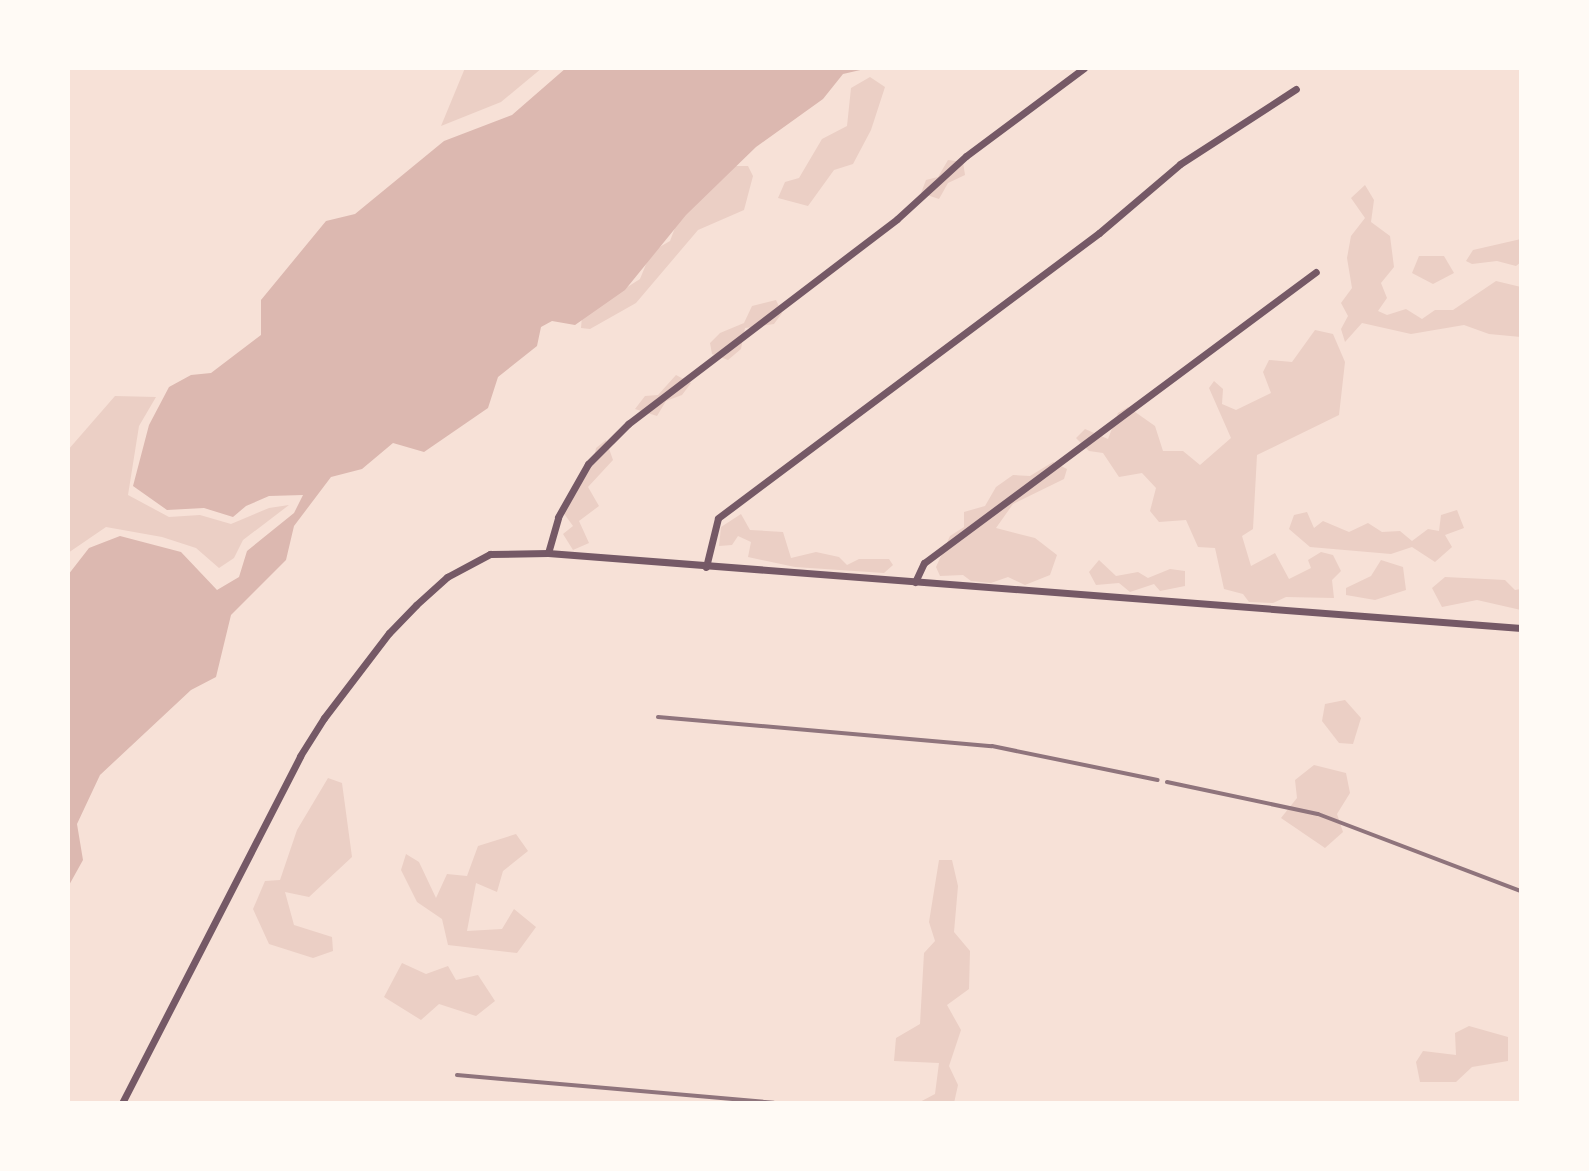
<!DOCTYPE html>
<style>
body{margin:0}
#map{position:relative;width:1589px;height:1171px;overflow:hidden;background:#f7e1d7;font-family:"Nunito Sans",sans-serif}
div>[style]{position:absolute}
[style*='--x']{left:calc(var(--x)*1px);top:calc(var(--y)*1px);width:calc(var(--w)*1px);rotate:calc(var(--a)*1deg)}
.green>*{inset:0;background:#ebcfc5}
.water>*{inset:0;background:#dcb8b0}
.minor>*{height:7px;margin:-3.5px;padding:0 3.5px;transform-origin:3.5px;border-radius:3.5px;background:#755966}
.rail>*{height:4px;margin:-2px;padding:0 2px;transform-origin:2px;border-radius:2px;background:#8f747c}
span{translate:-50% -50%;white-space:nowrap;text-align:center;line-height:1.15;-webkit-text-stroke:8px #fffaf5;paint-order:stroke}
.frame{position:absolute;inset:0;border:70px solid #fffaf5;pointer-events:none}
</style>
<div id="map">
<div class="green">
<div style="clip-path:polygon(465px 68px,542px 68px,501px 102px,441px 126px)"></div>
<div style="clip-path:polygon(870px 77px,885px 87px,871px 130px,853px 164px,834px 170px,808px 206px,778px 198px,785px 182px,799px 178px,822px 139px,847px 126px,851px 88px)"></div>
<div style="clip-path:polygon(948px 160px,963px 162px,965px 175px,948px 183px,939px 199px,921px 193px,926px 180px,938px 177px)"></div>
<div style="clip-path:polygon(735px 166px,748px 166px,753px 176px,744px 210px,698px 230px,636px 303px,590px 329px,581px 328px,582px 316px,640px 279px,651px 252px,670px 241px,679px 217px)"></div>
<div style="clip-path:polygon(1365px 185px,1374px 200px,1371px 222px,1390px 236px,1394px 267px,1381px 283px,1387px 298px,1378px 311px,1387px 315px,1406px 309px,1422px 319px,1435px 310px,1453px 310px,1496px 281px,1521px 287px,1521px 337px,1489px 334px,1464px 325px,1411px 334px,1362px 323px,1345px 342px,1341px 329px,1348px 316px,1341px 303px,1352px 288px,1347px 258px,1351px 236px,1365px 218px,1351px 198px)"></div>
<div style="clip-path:polygon(1521px 239px,1521px 262px,1516px 266px,1497px 261px,1472px 264px,1466px 261px,1473px 250px)"></div>
<div style="clip-path:polygon(1419px 256px,1444px 256px,1454px 273px,1433px 284px,1412px 273px)"></div>
<div style="clip-path:polygon(776px 300px,782px 313px,774px 324px,745px 328px,741px 349px,728px 360px,712px 354px,710px 343px,720px 333px,744px 323px,752px 306px)"></div>
<div style="clip-path:polygon(1315px 330px,1333px 334px,1345px 362px,1339px 415px,1257px 455px,1253px 529px,1242px 536px,1251px 566px,1275px 553px,1289px 579px,1311px 568px,1308px 560px,1321px 552px,1333px 555px,1341px 571px,1332px 580px,1334px 598px,1286px 597px,1273px 603px,1249px 602px,1243px 594px,1224px 589px,1215px 548px,1198px 547px,1186px 520px,1159px 522px,1150px 511px,1156px 488px,1142px 473px,1119px 477px,1103px 453px,1089px 451px,1076px 438px,1085px 429px,1108px 439px,1118px 413px,1128px 407px,1155px 426px,1163px 451px,1183px 451px,1200px 465px,1231px 438px,1209px 388px,1214px 381px,1223px 389px,1222px 404px,1236px 410px,1271px 393px,1263px 372px,1269px 360px,1292px 362px)"></div>
<div style="clip-path:polygon(676px 375px,691px 383px,682px 395px,666px 401px,657px 416px,635px 409px,645px 396px,658px 395px)"></div>
<div style="clip-path:polygon(115px 396px,156px 397px,139px 426px,128px 495px,169px 517px,200px 515px,231px 524px,269px 508px,289px 505px,243px 540px,234px 558px,219px 568px,196px 548px,162px 537px,106px 527px,68px 553px,68px 450px)"></div>
<div style="clip-path:polygon(606px 440px,613px 460px,588px 487px,599px 506px,579px 521px,589px 543px,573px 550px,563px 534px,573px 526px,560px 508px,593px 464px,596px 448px)"></div>
<div style="clip-path:polygon(1053px 462px,1067px 469px,1064px 479px,1013px 504px,996px 528px,1035px 538px,1057px 555px,1050px 575px,1025px 585px,1008px 577px,991px 583px,971px 581px,963px 575px,940px 576px,936px 567px,950px 536px,964px 527px,964px 512px,985px 506px,996px 487px,1013px 475px,1030px 476px)"></div>
<div style="clip-path:polygon(1457px 510px,1464px 528px,1445px 535px,1452px 547px,1435px 562px,1412px 547px,1391px 554px,1310px 547px,1289px 529px,1294px 515px,1307px 512px,1314px 528px,1323px 521px,1349px 532px,1368px 523px,1382px 532px,1400px 531px,1412px 541px,1428px 529px,1439px 531px,1441px 515px)"></div>
<div style="clip-path:polygon(741px 514px,750px 530px,783px 532px,791px 558px,816px 552px,839px 557px,847px 565px,859px 559px,889px 559px,893px 565px,884px 573px,795px 567px,748px 557px,751px 542px,738px 536px,732px 545px,719px 546px,721px 527px)"></div>
<div style="clip-path:polygon(1099px 560px,1116px 576px,1138px 572px,1148px 578px,1170px 569px,1185px 571px,1185px 586px,1160px 591px,1154px 584px,1130px 592px,1119px 583px,1096px 585px,1089px 572px)"></div>
<div style="clip-path:polygon(1381px 560px,1403px 567px,1406px 590px,1375px 600px,1346px 595px,1346px 588px,1371px 576px)"></div>
<div style="clip-path:polygon(1445px 577px,1505px 580px,1515px 590px,1521px 589px,1521px 610px,1477px 600px,1442px 607px,1432px 588px)"></div>
<div style="clip-path:polygon(1345px 700px,1361px 718px,1353px 744px,1339px 743px,1322px 721px,1325px 704px)"></div>
<div style="clip-path:polygon(1314px 765px,1346px 773px,1350px 793px,1337px 814px,1343px 832px,1325px 848px,1281px 818px,1297px 798px,1295px 780px)"></div>
<div style="clip-path:polygon(328px 778px,342px 783px,352px 857px,309px 897px,285px 892px,294px 925px,332px 937px,333px 951px,313px 958px,269px 944px,253px 909px,265px 881px,280px 880px,297px 830px)"></div>
<div style="clip-path:polygon(516px 834px,528px 851px,503px 871px,497px 892px,476px 883px,467px 931px,502px 929px,514px 909px,536px 927px,517px 953px,448px 945px,442px 919px,417px 902px,401px 870px,406px 854px,419px 862px,436px 898px,447px 874px,467px 876px,478px 846px)"></div>
<div style="clip-path:polygon(939px 860px,952px 860px,958px 886px,954px 932px,970px 951px,969px 989px,947px 1005px,961px 1030px,949px 1066px,958px 1085px,954px 1103px,918px 1103px,935px 1094px,939px 1063px,894px 1061px,896px 1038px,920px 1024px,924px 953px,935px 941px,929px 922px)"></div>
<div style="clip-path:polygon(402px 963px,426px 974px,448px 966px,456px 980px,478px 975px,495px 1001px,476px 1016px,439px 1004px,421px 1020px,384px 997px)"></div>
<div style="clip-path:polygon(1469px 1026px,1508px 1037px,1508px 1061px,1472px 1067px,1456px 1082px,1420px 1082px,1416px 1062px,1423px 1051px,1456px 1055px,1455px 1033px)"></div>
</div>
<div class="water">
<div style="clip-path:polygon(566px 68px,869px 68px,843px 74px,823px 99px,756px 147px,686px 215px,625px 290px,575px 325px,552px 321px,541px 327px,537px 346px,498px 377px,488px 408px,424px 452px,393px 443px,362px 469px,331px 477px,294px 526px,286px 560px,231px 615px,216px 677px,191px 690px,100px 775px,77px 824px,83px 860px,68px 887px,68px 575px,89px 548px,120px 536px,181px 552px,217px 590px,239px 577px,247px 551px,294px 513px,303px 495px,269px 496px,246px 506px,233px 517px,204px 508px,167px 510px,133px 486px,149px 425px,169px 387px,191px 375px,211px 373px,261px 335px,261px 300px,326px 221px,355px 214px,444px 141px,512px 115px)"></div>
</div>
<div class="minor">
<div style="--x:548;--y:553;--w:37;--a:-74"></div>
<div style="--x:558;--y:517;--w:61;--a:-60.5"></div>
<div style="--x:588;--y:464;--w:57;--a:-45"></div>
<div style="--x:628;--y:424;--w:338;--a:-37.3"></div>
<div style="--x:897;--y:219;--w:93;--a:-42.4"></div>
<div style="--x:966;--y:156;--w:147;--a:-36.7"></div>
<div style="--x:706;--y:567;--w:50;--a:-76.2"></div>
<div style="--x:718;--y:518;--w:476;--a:-36.8"></div>
<div style="--x:1099;--y:233;--w:106;--a:-40.4"></div>
<div style="--x:1180;--y:164;--w:138;--a:-32.9"></div>
<div style="--x:915;--y:582;--w:21;--a:-65"></div>
<div style="--x:924;--y:563;--w:488;--a:-36.6"></div>
<div style="--x:122;--y:1103;--w:390;--a:-62.8"></div>
<div style="--x:300;--y:756;--w:45;--a:-57.7"></div>
<div style="--x:324;--y:718;--w:107;--a:-52.6"></div>
<div style="--x:389;--y:633;--w:39;--a:-46"></div>
<div style="--x:416;--y:605;--w:42;--a:-42.1"></div>
<div style="--x:447;--y:577;--w:49;--a:-28.1"></div>
<div style="--x:490;--y:554;--w:58;--a:-1"></div>
<div style="--x:548;--y:553;--w:976;--a:4.41"></div>
</div>
<div class="rail">
<div style="--x:658;--y:717;--w:335;--a:5"></div>
<div style="--x:992;--y:746;--w:169;--a:11.6"></div>
<div style="--x:1167;--y:782;--w:154;--a:12"></div>
<div style="--x:1318;--y:814;--w:217;--a:20.8"></div>
<div style="--x:457;--y:1075;--w:318;--a:5"></div>
</div>
<div class="frame"></div>
</div>
